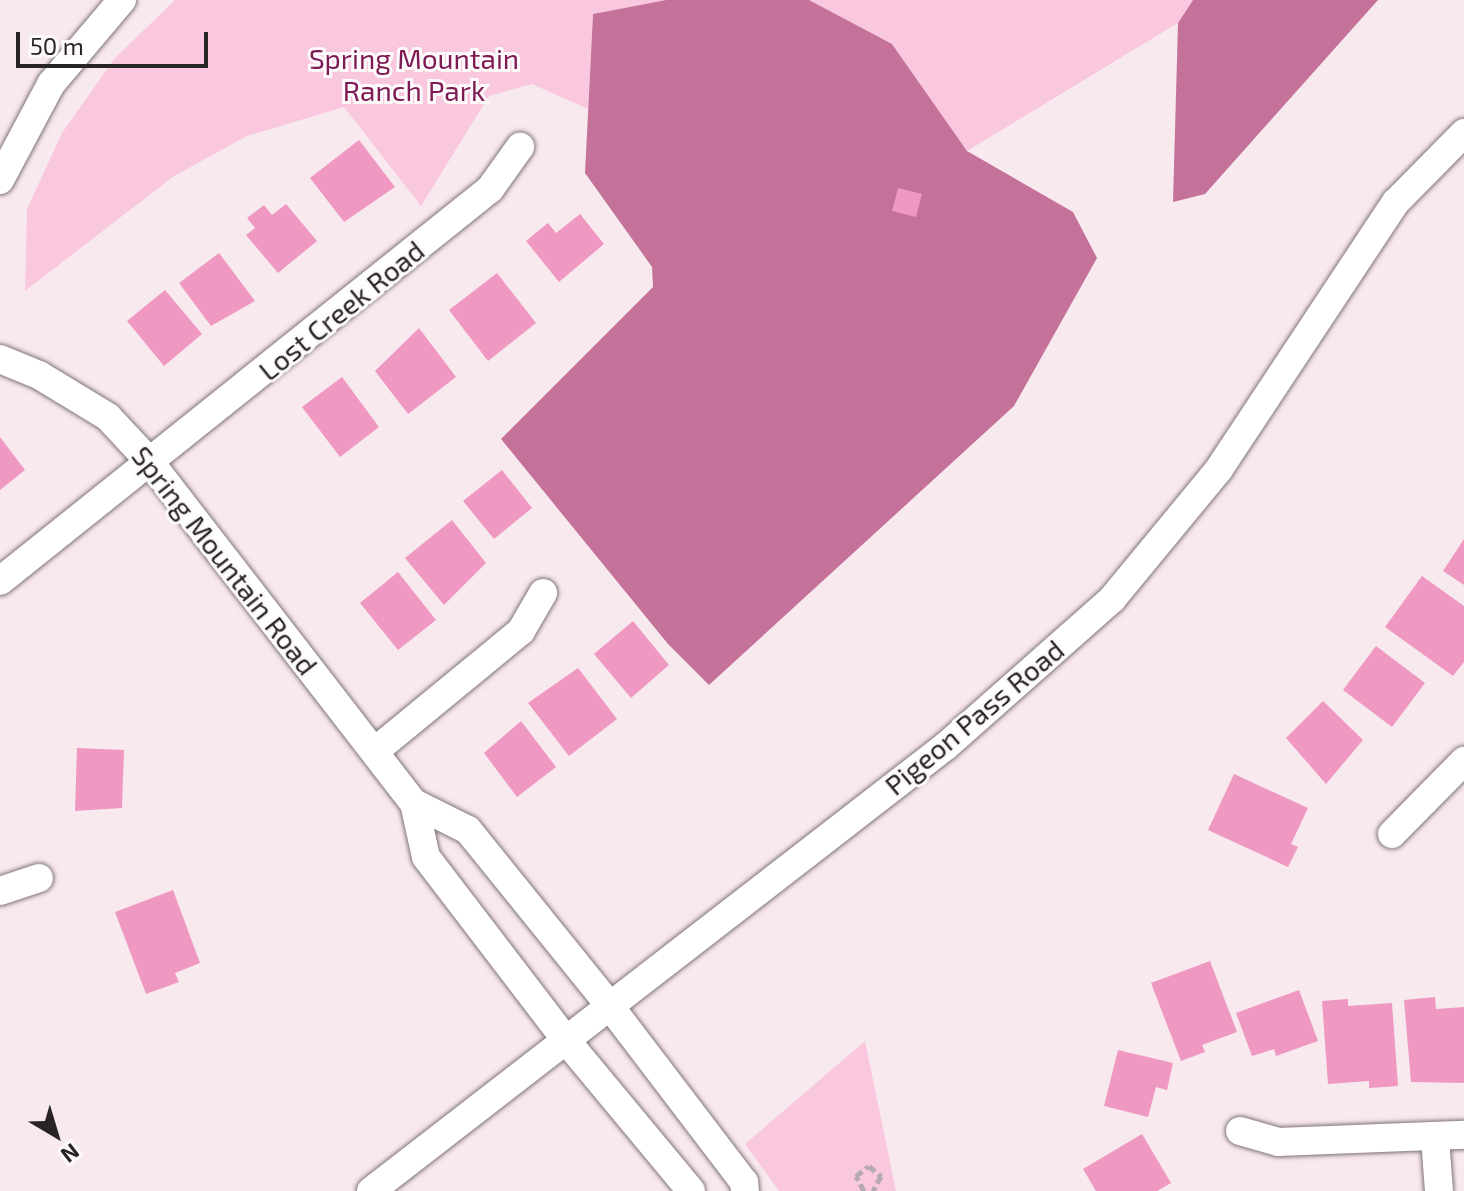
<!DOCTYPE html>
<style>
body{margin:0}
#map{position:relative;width:1464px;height:1191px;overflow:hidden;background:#f8e9ef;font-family:"Exo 2",sans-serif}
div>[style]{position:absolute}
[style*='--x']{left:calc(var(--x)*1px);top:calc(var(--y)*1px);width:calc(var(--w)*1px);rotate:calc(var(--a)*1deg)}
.green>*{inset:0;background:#fac8de}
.water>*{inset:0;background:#c4729a}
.building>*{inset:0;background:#ef98c1}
.path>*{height:5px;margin-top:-2.5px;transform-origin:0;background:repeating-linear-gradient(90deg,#b6aaaf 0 8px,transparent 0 12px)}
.roads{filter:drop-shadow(0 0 2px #81747a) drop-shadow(0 0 2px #81747a)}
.minor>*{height:28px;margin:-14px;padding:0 14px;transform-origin:14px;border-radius:14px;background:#fff}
span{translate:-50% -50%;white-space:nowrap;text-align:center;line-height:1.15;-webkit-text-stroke:6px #fdfafb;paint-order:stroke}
.park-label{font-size:28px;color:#7d1953}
.street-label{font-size:28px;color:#282325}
.north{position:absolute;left:16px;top:1095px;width:80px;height:80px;-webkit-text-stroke:6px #fdfafb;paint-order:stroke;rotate:142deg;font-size:22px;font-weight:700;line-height:32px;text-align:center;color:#282325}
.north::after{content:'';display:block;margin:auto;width:28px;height:36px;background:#282325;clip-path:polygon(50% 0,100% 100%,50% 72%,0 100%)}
.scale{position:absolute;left:16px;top:32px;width:192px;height:36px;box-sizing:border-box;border:4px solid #282325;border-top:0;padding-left:10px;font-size:24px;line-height:28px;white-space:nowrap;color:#282325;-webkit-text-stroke:6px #fdfafb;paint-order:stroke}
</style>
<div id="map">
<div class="green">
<div style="clip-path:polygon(175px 0,666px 0,593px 14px,588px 109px,532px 84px,489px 96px,421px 206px,344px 107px,247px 136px,174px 176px,25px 291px,27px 209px,62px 133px,114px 59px)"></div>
<div style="clip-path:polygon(809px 0,1193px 0,1178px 23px,967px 151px,892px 44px)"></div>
<div style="clip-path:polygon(865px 1041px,896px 1191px,779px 1191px,745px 1144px)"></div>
</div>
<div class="water">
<div style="clip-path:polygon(666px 0,809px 0,892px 44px,967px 151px,1073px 212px,1097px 258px,1014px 406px,709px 685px,668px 644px,501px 439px,653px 287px,652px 267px,585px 173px,593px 14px)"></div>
<div style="clip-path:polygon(1193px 0,1378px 0,1205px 194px,1173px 202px,1178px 23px)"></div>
</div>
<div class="building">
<div style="clip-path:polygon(359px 140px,395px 187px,344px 222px,310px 178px)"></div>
<div style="clip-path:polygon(898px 188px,922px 194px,916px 217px,892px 211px)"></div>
<div style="clip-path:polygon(286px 204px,317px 241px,278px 273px,246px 235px,255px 228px,247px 218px,264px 205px,272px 215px)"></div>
<div style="clip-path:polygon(580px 214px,604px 244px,559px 282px,526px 241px,548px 223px,556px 233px)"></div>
<div style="clip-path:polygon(219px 253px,255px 301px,211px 326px,179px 283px)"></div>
<div style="clip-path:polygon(497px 273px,536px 323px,488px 361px,449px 310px)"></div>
<div style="clip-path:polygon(165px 290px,202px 334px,164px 366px,127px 321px)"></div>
<div style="clip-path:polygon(419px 328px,456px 377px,408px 414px,375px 371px)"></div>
<div style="clip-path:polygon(342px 377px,379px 427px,340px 457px,302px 407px)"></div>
<div style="clip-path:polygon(0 437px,25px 470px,0 490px)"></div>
<div style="clip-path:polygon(502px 470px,532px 508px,494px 539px,463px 501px)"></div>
<div style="clip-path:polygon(452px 520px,486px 563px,444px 605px,405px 558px)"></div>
<div style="clip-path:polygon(1464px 539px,1464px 585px,1443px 571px)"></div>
<div style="clip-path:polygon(398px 572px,436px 620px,398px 650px,360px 603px)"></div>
<div style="clip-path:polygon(1422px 576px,1464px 606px,1464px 662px,1453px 676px,1385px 627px)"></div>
<div style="clip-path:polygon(633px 621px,669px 665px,631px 698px,594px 654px)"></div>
<div style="clip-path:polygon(1376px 646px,1425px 683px,1392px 727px,1343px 690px)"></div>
<div style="clip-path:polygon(578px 668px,617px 719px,569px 756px,528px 703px)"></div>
<div style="clip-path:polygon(1323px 701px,1363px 740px,1326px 784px,1286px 738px)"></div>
<div style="clip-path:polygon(521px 721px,556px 767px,517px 797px,484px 753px)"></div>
<div style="clip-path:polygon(77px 748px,124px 750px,122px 808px,75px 811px)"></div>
<div style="clip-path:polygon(1234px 774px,1308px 808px,1291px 844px,1298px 847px,1288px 867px,1208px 830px)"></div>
<div style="clip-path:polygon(173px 890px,200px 963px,175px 973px,179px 982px,146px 994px,115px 912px)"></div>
<div style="clip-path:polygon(1210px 961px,1237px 1032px,1202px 1045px,1205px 1052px,1181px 1061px,1151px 983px)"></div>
<div style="clip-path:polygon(1299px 990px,1318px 1041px,1276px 1056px,1274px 1049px,1252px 1056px,1236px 1013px)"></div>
<div style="clip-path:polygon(1435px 997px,1436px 1009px,1464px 1007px,1464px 1083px,1411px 1082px,1404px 1000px)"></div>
<div style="clip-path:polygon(1348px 999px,1348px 1006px,1392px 1003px,1398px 1086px,1369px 1088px,1369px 1081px,1328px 1084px,1322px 1001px)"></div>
<div style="clip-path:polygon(1118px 1050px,1173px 1063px,1167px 1090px,1156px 1087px,1148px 1117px,1104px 1106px)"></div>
<div style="clip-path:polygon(1142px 1134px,1171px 1183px,1157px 1191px,1096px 1191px,1083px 1169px)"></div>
</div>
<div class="path">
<div style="--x:864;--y:1191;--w:17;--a:-118"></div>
<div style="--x:856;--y:1176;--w:16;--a:-38"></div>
<div style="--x:869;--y:1166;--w:16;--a:40"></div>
<div style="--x:881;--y:1176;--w:17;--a:118"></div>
</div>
<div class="roads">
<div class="minor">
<div style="--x:0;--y:180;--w:109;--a:-62"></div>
<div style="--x:51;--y:84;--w:110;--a:-49.8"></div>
<div style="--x:0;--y:359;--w:42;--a:22.3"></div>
<div style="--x:39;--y:375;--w:81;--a:31.3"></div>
<div style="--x:108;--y:417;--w:62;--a:47"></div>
<div style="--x:150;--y:462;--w:431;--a:52.3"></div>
<div style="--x:414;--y:803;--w:55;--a:77.5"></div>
<div style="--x:426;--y:857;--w:229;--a:52.6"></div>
<div style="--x:565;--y:1039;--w:197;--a:50.3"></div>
<div style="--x:0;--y:581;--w:628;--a:-38.66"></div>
<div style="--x:490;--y:189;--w:52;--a:-54.5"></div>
<div style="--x:375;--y:751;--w:189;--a:-39.4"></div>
<div style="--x:521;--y:631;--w:44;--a:-59.9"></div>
<div style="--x:414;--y:803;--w:60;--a:26.6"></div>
<div style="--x:468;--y:830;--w:225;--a:51.1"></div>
<div style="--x:609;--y:1005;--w:223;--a:52.7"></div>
<div style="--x:744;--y:1182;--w:9;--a:84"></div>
<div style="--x:1392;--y:834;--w:103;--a:-45.4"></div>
<div style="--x:0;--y:891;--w:41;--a:-18.4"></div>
<div style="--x:1240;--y:1131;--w:40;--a:16"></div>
<div style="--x:1278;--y:1142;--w:186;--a:-2.2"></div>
<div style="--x:1435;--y:1138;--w:53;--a:85.7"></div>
<div style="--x:371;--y:1191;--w:727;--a:-37.74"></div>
<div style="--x:946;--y:746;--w:222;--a:-41.5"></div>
<div style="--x:1112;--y:599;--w:168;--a:-50.5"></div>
<div style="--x:1219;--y:469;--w:320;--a:-56.5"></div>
<div style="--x:1396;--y:202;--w:97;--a:-45.4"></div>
</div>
</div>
<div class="park-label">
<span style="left:414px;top:74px">Spring Mountain<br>Ranch Park</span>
</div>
<div class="street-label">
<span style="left:341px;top:310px;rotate:-39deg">Lost Creek Road</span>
<span style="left:225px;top:560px;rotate:52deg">Spring Mountain Road</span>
<span style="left:974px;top:717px;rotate:-40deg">Pigeon Pass Road</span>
</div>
<div class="north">N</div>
<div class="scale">50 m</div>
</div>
